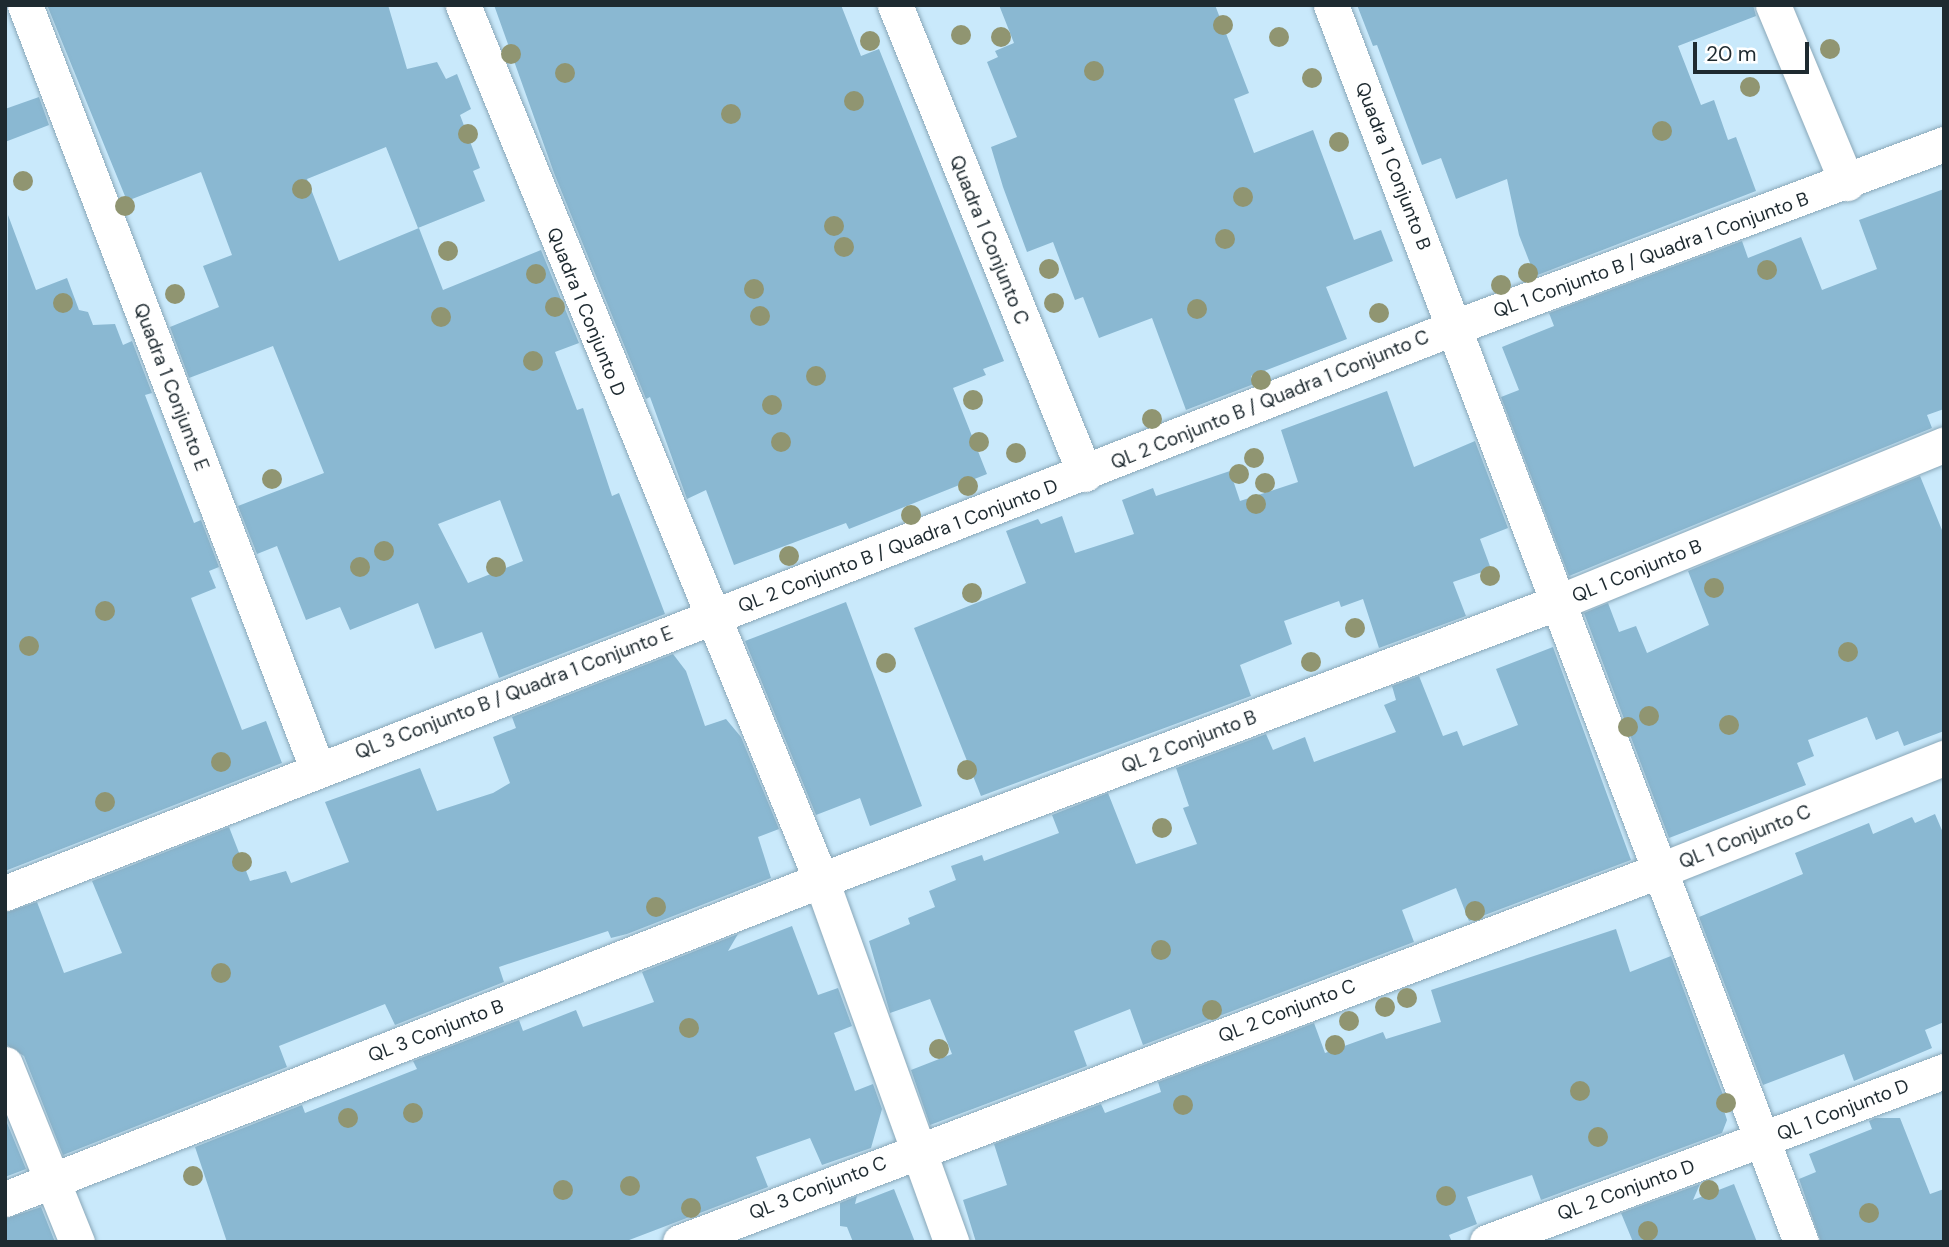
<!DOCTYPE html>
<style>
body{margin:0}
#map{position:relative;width:1949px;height:1247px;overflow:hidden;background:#c9e9fb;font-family:"DM Sans",sans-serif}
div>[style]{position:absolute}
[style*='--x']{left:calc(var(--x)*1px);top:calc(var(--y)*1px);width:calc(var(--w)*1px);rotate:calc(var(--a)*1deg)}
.building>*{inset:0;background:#8ab8d2}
.roads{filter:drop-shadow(0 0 2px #89a7b8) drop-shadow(0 0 2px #89a7b8)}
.minor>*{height:35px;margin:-17.5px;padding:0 17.5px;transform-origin:17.5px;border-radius:17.5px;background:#fff}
.trees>*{width:20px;height:20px;margin:-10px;border-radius:50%;background:#909571}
span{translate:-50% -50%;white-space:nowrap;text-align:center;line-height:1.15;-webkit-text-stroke:7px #fff;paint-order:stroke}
.street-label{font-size:19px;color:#1e2a30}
.frame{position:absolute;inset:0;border:7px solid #1e2a30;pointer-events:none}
.scale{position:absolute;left:1693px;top:42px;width:116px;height:32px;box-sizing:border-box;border:4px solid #1e2a30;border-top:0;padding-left:9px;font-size:21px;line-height:24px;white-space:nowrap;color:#1e2a30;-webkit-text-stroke:5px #fff;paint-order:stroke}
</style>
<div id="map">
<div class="building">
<div style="clip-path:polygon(evenodd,47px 5px,388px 5px,407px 69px,437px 62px,446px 79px,457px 74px,471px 109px,460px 115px,480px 168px,473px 171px,485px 201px,418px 228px,386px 147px,307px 179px,339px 261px,419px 228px,443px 290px,541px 250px,579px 343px,555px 352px,577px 410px,583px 408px,612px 496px,619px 493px,665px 614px,499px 678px,482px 632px,435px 649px,418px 603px,350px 630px,340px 607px,306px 620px,277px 546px,257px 554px,238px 506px,324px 473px,273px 346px,189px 378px,170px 327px,219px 307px,203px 266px,232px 255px,201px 172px,127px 201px,47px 5px,500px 500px,523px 561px,468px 583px,438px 524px,500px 500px)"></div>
<div style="clip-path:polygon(494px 5px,841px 5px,861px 56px,879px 49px,1004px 361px,983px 369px,986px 375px,953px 388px,987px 474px,849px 529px,846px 523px,734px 565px,706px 490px,687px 499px,650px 397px,646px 399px,554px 173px)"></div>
<div style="clip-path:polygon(999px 5px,1215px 5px,1249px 93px,1234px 99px,1254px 153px,1313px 130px,1354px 240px,1381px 230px,1393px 261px,1326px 287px,1347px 339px,1251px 376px,1254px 384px,1186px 410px,1152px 318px,1099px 338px,1083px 297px,1075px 300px,1053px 242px,1027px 252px,1003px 187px,991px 147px,1017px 137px,987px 62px,998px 57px,995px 51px,1014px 43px)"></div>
<div style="clip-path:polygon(1357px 5px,1753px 5px,1756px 16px,1678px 46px,1701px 105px,1714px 100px,1728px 140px,1736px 137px,1756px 191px,1535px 276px,1519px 235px,1507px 179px,1456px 199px,1441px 158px,1422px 165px,1377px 45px,1373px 46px)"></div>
<div style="clip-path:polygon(39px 97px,49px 125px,5px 142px,5px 109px)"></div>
<div style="clip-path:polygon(1944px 189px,1944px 409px,1927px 415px,1932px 428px,1569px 576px,1501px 397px,1519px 390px,1502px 347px,1554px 326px,1549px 313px,1742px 241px,1748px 258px,1801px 237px,1822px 290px,1877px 269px,1859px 220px)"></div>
<div style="clip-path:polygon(8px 215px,36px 290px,67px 278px,79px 310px,88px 312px,93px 325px,115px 324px,123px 345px,132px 341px,152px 393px,145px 395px,194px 523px,201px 520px,219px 567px,209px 571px,216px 588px,191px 598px,242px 730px,266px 721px,282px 763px,5px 871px)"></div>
<div style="clip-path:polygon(1387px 391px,1414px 467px,1475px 441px,1508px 528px,1480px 539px,1491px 569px,1453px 582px,1466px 616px,1379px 648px,1363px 599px,1341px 607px,1339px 601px,1284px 621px,1292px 644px,1240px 665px,1251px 696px,981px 796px,914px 628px,1026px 583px,1006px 531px,1038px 519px,1041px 524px,1062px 516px,1075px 553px,1134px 534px,1122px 500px,1153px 488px,1156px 496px,1230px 471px,1240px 501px,1298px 482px,1281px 430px)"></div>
<div style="clip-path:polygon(1920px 476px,1944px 535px,1944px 731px,1904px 746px,1898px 731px,1876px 740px,1867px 717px,1808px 740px,1814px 756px,1797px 763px,1806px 785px,1669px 838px,1584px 613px,1608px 603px,1619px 632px,1636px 626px,1647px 653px,1709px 625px,1688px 571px)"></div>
<div style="clip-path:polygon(846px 602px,922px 806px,870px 826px,860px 798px,816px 815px,745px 641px)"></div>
<div style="clip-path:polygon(1553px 647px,1631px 860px,1469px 921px,1456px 888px,1402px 910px,1414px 942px,1143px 1045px,1130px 1009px,1074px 1031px,1087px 1066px,930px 1125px,911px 1070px,952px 1054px,930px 999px,890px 1013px,869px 941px,910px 924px,908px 918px,935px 907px,929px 891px,956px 880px,951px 866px,982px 855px,984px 861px,1059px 833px,1052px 815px,1108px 793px,1136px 864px,1197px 844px,1183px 808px,1189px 806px,1176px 768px,1266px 734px,1273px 750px,1305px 737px,1314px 762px,1396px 732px,1384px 705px,1396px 700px,1392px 686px,1419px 676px,1443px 736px,1457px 731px,1463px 746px,1518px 725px,1496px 669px)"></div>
<div style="clip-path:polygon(673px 654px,686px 671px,705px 726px,726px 719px,741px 737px,779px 829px,758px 837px,771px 878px,627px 934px,611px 938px,608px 931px,499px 967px,504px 982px,395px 1025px,385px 1004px,279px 1046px,287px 1067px,63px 1155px,24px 1056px,5px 1044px,5px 913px,37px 902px,64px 973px,122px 953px,92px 881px,229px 827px,250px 881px,286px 871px,291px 883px,349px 862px,325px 802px,420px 768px,437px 811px,493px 793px,510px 783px,493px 737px,516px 728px,512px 717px)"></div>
<div style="clip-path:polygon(1935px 814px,1944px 835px,1944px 1022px,1925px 1030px,1932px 1048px,1854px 1081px,1844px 1054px,1763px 1085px,1699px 917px,1803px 874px,1795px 853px,1869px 823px,1873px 834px,1912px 817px,1915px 823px)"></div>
<div style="clip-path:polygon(792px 926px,818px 995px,838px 988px,852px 1026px,834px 1033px,855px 1091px,873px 1084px,882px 1109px,871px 1148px,822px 1165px,810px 1138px,756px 1157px,768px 1187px,624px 1242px,227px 1242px,195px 1147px,302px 1105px,305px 1113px,417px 1069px,413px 1061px,519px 1020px,523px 1031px,576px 1010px,583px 1027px,654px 1002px,642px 972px,738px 934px,728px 951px)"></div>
<div style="clip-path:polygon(1616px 929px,1630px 972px,1671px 956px,1725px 1100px,1721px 1101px,1727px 1120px,1722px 1133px,1541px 1200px,1532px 1175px,1467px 1197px,1477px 1224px,1449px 1235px,1452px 1242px,976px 1242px,963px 1200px,1007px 1185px,994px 1144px,1101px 1104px,1105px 1113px,1161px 1092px,1158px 1082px,1314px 1023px,1325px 1053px,1383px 1032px,1386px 1039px,1441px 1022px,1431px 990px)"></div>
<div style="clip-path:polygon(5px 1118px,26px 1169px,5px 1177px)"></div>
<div style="clip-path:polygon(1875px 1118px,1900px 1118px,1930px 1194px,1944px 1189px,1944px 1242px,1821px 1242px,1799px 1179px,1816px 1172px,1809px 1154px,1872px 1129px,1869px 1121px)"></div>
<div style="clip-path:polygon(1700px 1184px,1693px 1200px,1734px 1184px,1757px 1242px,1633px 1242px,1621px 1213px)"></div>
<div style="clip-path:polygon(894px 1189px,915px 1242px,853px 1242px,847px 1227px,840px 1226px,840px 1203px,857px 1196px,855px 1204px)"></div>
<div style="clip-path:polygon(41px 1207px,55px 1242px,5px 1242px,5px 1219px)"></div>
</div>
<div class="roads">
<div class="minor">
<div style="--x:25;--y:5;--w:817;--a:69.06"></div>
<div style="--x:463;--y:5;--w:945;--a:67.75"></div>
<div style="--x:821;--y:880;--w:385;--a:70.2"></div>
<div style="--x:895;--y:5;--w:506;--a:67.95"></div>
<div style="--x:1331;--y:5;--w:1323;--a:69.2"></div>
<div style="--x:1773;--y:5;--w:193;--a:67.4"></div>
<div style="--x:5;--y:893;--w:1557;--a:-21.32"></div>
<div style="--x:1455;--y:327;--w:522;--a:-20.52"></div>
<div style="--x:5;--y:1064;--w:192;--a:68"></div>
<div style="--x:5;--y:1199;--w:876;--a:-21.35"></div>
<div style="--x:821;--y:880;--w:785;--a:-20.65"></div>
<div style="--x:1556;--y:603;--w:419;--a:-22.2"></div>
<div style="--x:680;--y:1242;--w:1046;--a:-20.77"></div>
<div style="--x:1658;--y:871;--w:308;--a:-21.6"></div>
<div style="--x:1487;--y:1242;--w:488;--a:-20.5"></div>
</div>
</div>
<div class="trees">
<div style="left:1223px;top:25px"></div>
<div style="left:961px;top:35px"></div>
<div style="left:1001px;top:37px"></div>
<div style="left:1279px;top:37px"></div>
<div style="left:870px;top:41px"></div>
<div style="left:1830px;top:49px"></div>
<div style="left:511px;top:54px"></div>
<div style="left:1094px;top:71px"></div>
<div style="left:565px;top:73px"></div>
<div style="left:1312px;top:78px"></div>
<div style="left:1750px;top:87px"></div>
<div style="left:854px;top:101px"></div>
<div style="left:731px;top:114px"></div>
<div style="left:1662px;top:131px"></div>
<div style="left:468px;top:134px"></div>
<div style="left:1339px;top:142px"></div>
<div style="left:23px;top:181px"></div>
<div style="left:302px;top:189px"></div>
<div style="left:1243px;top:197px"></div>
<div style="left:125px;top:206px"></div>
<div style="left:834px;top:226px"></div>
<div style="left:1225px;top:239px"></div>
<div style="left:844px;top:247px"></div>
<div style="left:448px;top:251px"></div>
<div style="left:1049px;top:269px"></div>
<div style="left:1767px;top:270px"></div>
<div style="left:1528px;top:273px"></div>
<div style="left:536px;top:274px"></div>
<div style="left:1501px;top:285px"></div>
<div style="left:754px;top:289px"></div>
<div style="left:175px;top:294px"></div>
<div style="left:63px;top:303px"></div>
<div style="left:1054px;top:303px"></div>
<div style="left:555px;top:307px"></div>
<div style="left:1197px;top:309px"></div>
<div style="left:1379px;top:313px"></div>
<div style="left:760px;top:316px"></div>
<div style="left:441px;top:317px"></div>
<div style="left:533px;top:361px"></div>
<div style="left:816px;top:376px"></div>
<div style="left:1261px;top:380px"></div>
<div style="left:973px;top:400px"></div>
<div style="left:772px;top:405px"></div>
<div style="left:1152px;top:419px"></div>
<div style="left:781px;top:442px"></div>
<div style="left:979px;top:442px"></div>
<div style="left:1016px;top:453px"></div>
<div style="left:1254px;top:458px"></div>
<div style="left:1239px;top:474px"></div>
<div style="left:272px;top:479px"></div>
<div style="left:1265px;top:483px"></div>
<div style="left:968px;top:486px"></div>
<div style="left:1256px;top:504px"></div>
<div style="left:911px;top:515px"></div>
<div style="left:384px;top:551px"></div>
<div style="left:789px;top:556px"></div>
<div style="left:360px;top:567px"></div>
<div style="left:496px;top:567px"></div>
<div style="left:1490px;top:576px"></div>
<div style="left:1714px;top:588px"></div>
<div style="left:972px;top:593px"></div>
<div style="left:105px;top:611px"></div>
<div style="left:1355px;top:628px"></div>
<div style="left:29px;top:646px"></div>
<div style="left:1848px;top:652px"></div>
<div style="left:1311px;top:662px"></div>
<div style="left:886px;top:663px"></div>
<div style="left:1649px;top:716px"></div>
<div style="left:1729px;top:725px"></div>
<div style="left:1628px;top:727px"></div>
<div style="left:221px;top:762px"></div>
<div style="left:967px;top:770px"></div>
<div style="left:105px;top:802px"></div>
<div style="left:1162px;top:828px"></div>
<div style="left:242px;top:862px"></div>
<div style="left:656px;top:907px"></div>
<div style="left:1475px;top:911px"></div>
<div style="left:1161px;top:950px"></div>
<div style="left:221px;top:973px"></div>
<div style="left:1407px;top:998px"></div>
<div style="left:1385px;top:1007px"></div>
<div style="left:1212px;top:1010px"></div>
<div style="left:1349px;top:1021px"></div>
<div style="left:689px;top:1028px"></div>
<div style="left:1335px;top:1045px"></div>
<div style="left:939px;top:1049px"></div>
<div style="left:1580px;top:1091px"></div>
<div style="left:1726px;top:1103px"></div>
<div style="left:1183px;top:1105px"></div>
<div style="left:413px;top:1113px"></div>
<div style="left:348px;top:1118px"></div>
<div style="left:1598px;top:1137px"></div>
<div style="left:193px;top:1176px"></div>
<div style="left:630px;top:1186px"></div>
<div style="left:563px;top:1190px"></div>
<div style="left:1709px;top:1190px"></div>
<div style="left:1446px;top:1196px"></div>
<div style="left:691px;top:1208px"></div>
<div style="left:1869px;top:1213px"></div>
<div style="left:1648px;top:1231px"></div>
</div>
<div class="street-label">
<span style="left:1393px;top:166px;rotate:69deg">Quadra 1 Conjunto B</span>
<span style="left:989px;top:240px;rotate:68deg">Quadra 1 Conjunto C</span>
<span style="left:1651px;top:255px;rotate:-20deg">QL 1 Conjunto B / Quadra 1 Conjunto B</span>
<span style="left:586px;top:312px;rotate:68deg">Quadra 1 Conjunto D</span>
<span style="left:171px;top:387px;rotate:69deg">Quadra 1 Conjunto E</span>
<span style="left:1270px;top:400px;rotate:-22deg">QL 2 Conjunto B / Quadra 1 Conjunto C</span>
<span style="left:898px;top:546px;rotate:-21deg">QL 2 Conjunto B / Quadra 1 Conjunto D</span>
<span style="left:1637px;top:571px;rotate:-22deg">QL 1 Conjunto B</span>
<span style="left:514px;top:693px;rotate:-21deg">QL 3 Conjunto B / Quadra 1 Conjunto E</span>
<span style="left:1189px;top:742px;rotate:-21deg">QL 2 Conjunto B</span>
<span style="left:1745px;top:837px;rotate:-22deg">QL 1 Conjunto C</span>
<span style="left:1287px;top:1011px;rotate:-21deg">QL 2 Conjunto C</span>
<span style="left:436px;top:1031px;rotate:-21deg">QL 3 Conjunto B</span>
<span style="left:1843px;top:1110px;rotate:-21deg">QL 1 Conjunto D</span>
<span style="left:818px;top:1188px;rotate:-21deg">QL 3 Conjunto C</span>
<span style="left:1626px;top:1190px;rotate:-20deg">QL 2 Conjunto D</span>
</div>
<div class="frame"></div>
<div class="scale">20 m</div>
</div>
